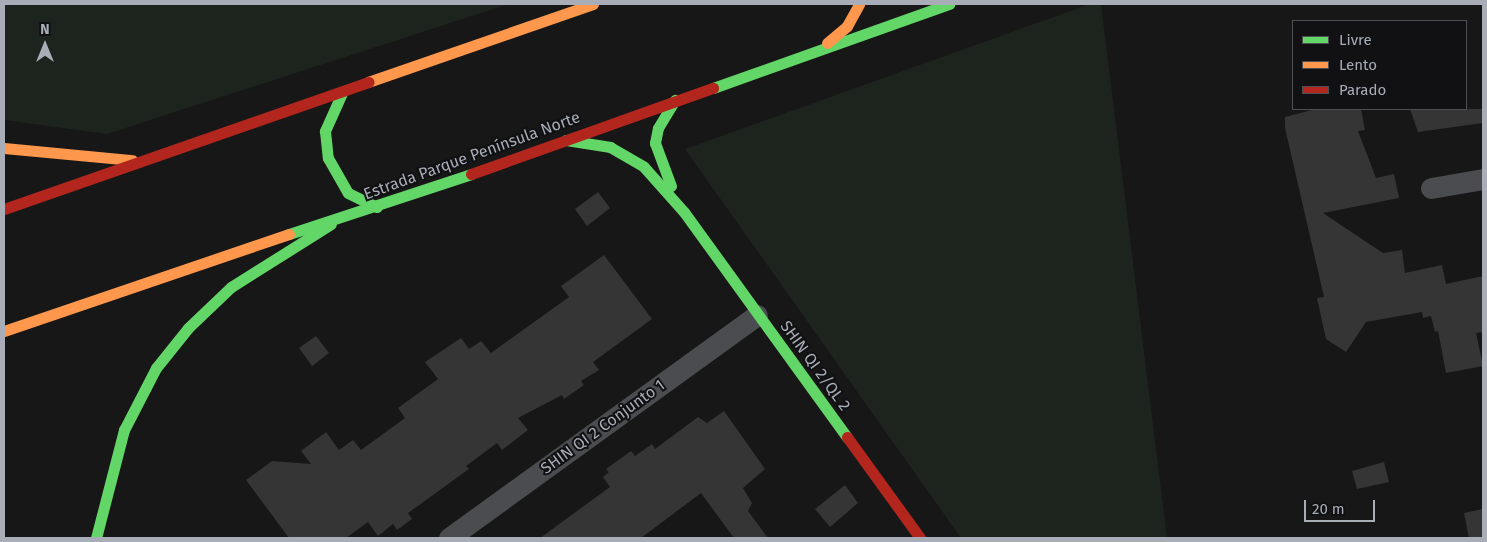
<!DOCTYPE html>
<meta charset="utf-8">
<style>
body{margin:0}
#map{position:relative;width:1487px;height:542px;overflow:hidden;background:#171717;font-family:"Fira Sans",sans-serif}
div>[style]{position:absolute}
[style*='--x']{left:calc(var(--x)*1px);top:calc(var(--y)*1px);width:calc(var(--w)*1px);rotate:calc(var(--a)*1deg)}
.green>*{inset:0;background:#1d241e}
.building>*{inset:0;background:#353536}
.street>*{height:21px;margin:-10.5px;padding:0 10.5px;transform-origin:10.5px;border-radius:10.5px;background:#4b4c50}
.fast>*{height:11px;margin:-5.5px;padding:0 5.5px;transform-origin:5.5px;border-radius:5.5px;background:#63d668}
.slow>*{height:11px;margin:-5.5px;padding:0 5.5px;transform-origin:5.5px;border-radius:5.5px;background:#ff974d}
.jam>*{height:11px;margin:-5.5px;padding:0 5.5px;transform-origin:5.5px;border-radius:5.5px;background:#b3261e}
span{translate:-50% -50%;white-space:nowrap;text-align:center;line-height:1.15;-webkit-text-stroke:4px #111113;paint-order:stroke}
.street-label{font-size:16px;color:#a8adb8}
.frame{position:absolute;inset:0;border:5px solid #a8adb8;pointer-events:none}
.legend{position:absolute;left:1292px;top:20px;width:175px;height:90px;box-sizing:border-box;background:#111113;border:1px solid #4d4f55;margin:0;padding:6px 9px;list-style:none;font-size:15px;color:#a8adb8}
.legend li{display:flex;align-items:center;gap:10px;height:25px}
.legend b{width:25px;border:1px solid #4d4f55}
.north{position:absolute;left:20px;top:20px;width:50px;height:50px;-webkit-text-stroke:4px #111113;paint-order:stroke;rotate:0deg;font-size:14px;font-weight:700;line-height:20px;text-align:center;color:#a8adb8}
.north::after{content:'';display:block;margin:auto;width:18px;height:22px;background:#a8adb8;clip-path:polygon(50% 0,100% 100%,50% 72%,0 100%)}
.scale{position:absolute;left:1304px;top:500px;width:71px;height:22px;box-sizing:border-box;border:2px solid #a8adb8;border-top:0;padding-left:6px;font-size:15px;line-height:18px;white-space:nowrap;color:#a8adb8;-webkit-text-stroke:4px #111113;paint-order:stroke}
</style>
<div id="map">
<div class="green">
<div style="clip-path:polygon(4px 4px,509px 4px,107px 134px,4px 120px)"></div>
<div style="clip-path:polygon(1090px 4px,1101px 4px,1167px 538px,961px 538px,685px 149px)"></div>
</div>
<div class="building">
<div style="clip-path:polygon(1316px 109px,1361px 109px,1365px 130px,1358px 131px,1376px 178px,1394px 174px,1399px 198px,1323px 213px,1383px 253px,1402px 250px,1405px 273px,1442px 265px,1446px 284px,1483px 276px,1483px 332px,1476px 333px,1483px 366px,1446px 373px,1438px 331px,1435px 332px,1431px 316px,1423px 318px,1422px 312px,1366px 322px,1346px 352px,1326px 339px,1317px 298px,1324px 297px,1285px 128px,1285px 117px)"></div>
<div style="clip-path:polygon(1410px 109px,1483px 109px,1483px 123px,1418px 132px)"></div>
<div style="clip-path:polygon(598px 192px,610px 208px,587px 226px,575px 209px)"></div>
<div style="clip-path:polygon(604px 255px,652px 319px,593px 362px,599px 370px,581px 381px,584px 385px,564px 399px,562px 395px,518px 418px,528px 430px,502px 450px,497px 443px,466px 466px,469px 469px,408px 513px,412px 519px,397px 530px,393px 524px,378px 536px,368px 522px,346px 538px,289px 538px,246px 480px,272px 461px,311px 464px,301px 451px,326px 432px,339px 450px,353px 440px,361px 450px,405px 418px,398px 408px,438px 379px,425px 362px,461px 338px,469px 349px,481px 341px,491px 353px,569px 297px,561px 286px)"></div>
<div style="clip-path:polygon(316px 336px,329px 353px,312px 366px,299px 348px)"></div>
<div style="clip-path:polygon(724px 411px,765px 469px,743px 488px,752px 503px,748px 511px,768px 538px,734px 538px,701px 493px,641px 538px,540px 538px,610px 487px,603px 477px,609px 472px,606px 469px,631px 451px,635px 456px,652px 444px,655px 449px,698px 417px,707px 423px)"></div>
<div style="clip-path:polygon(1384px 462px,1389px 482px,1357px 489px,1352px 471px)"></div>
<div style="clip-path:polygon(845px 485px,858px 503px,830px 527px,815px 509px)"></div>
<div style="clip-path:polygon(1483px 509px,1483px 538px,1469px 538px,1464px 513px)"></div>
</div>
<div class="street">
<div style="--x:1431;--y:188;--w:53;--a:-9.8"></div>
<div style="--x:449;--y:538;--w:380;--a:-35.9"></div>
</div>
<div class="fast">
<div style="--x:713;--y:88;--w:251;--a:-19.6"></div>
<div style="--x:342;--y:93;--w:42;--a:114.1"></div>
<div style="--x:325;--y:131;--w:27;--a:84"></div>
<div style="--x:328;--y:158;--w:40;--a:60.3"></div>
<div style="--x:348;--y:193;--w:32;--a:26"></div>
<div style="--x:566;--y:140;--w:45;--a:9"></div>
<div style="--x:610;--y:147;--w:39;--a:30"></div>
<div style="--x:644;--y:167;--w:60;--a:48.4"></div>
<div style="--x:684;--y:212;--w:278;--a:54.1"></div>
<div style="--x:671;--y:186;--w:46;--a:-110.4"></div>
<div style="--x:655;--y:143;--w:15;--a:-79"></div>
<div style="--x:658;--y:128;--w:33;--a:-59"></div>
<div style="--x:289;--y:234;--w:192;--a:-18.2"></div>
<div style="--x:96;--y:538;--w:112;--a:-75.5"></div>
<div style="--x:124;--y:430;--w:70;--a:-62.7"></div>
<div style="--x:156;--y:368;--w:51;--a:-51.3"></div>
<div style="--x:188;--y:328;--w:59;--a:-43.6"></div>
<div style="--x:231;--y:287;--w:118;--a:-32.2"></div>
</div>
<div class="slow">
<div style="--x:827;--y:43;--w:26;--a:-40"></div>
<div style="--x:847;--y:26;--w:25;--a:-61"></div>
<div style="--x:368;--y:82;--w:238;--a:-19.1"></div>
<div style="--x:4;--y:148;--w:129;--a:5.4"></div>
<div style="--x:4;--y:331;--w:301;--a:-18.8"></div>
</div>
<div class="jam">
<div style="--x:471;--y:174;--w:257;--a:-19.6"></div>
<div style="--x:4;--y:209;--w:386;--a:-19.2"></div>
<div style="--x:847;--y:437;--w:125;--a:54.1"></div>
</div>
<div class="street-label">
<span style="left:472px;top:156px;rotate:-20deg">Estrada Parque Península Norte</span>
<span style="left:815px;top:366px;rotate:54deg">SHIN QI 2/QL 2</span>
<span style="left:603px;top:427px;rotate:-36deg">SHIN QI 2 Conjunto 1</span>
</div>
<div class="frame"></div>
<ul class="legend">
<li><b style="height:6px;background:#63d668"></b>Livre</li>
<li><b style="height:6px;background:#ff974d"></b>Lento</li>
<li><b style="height:6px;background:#b3261e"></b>Parado</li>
</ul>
<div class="north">N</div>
<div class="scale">20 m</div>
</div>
